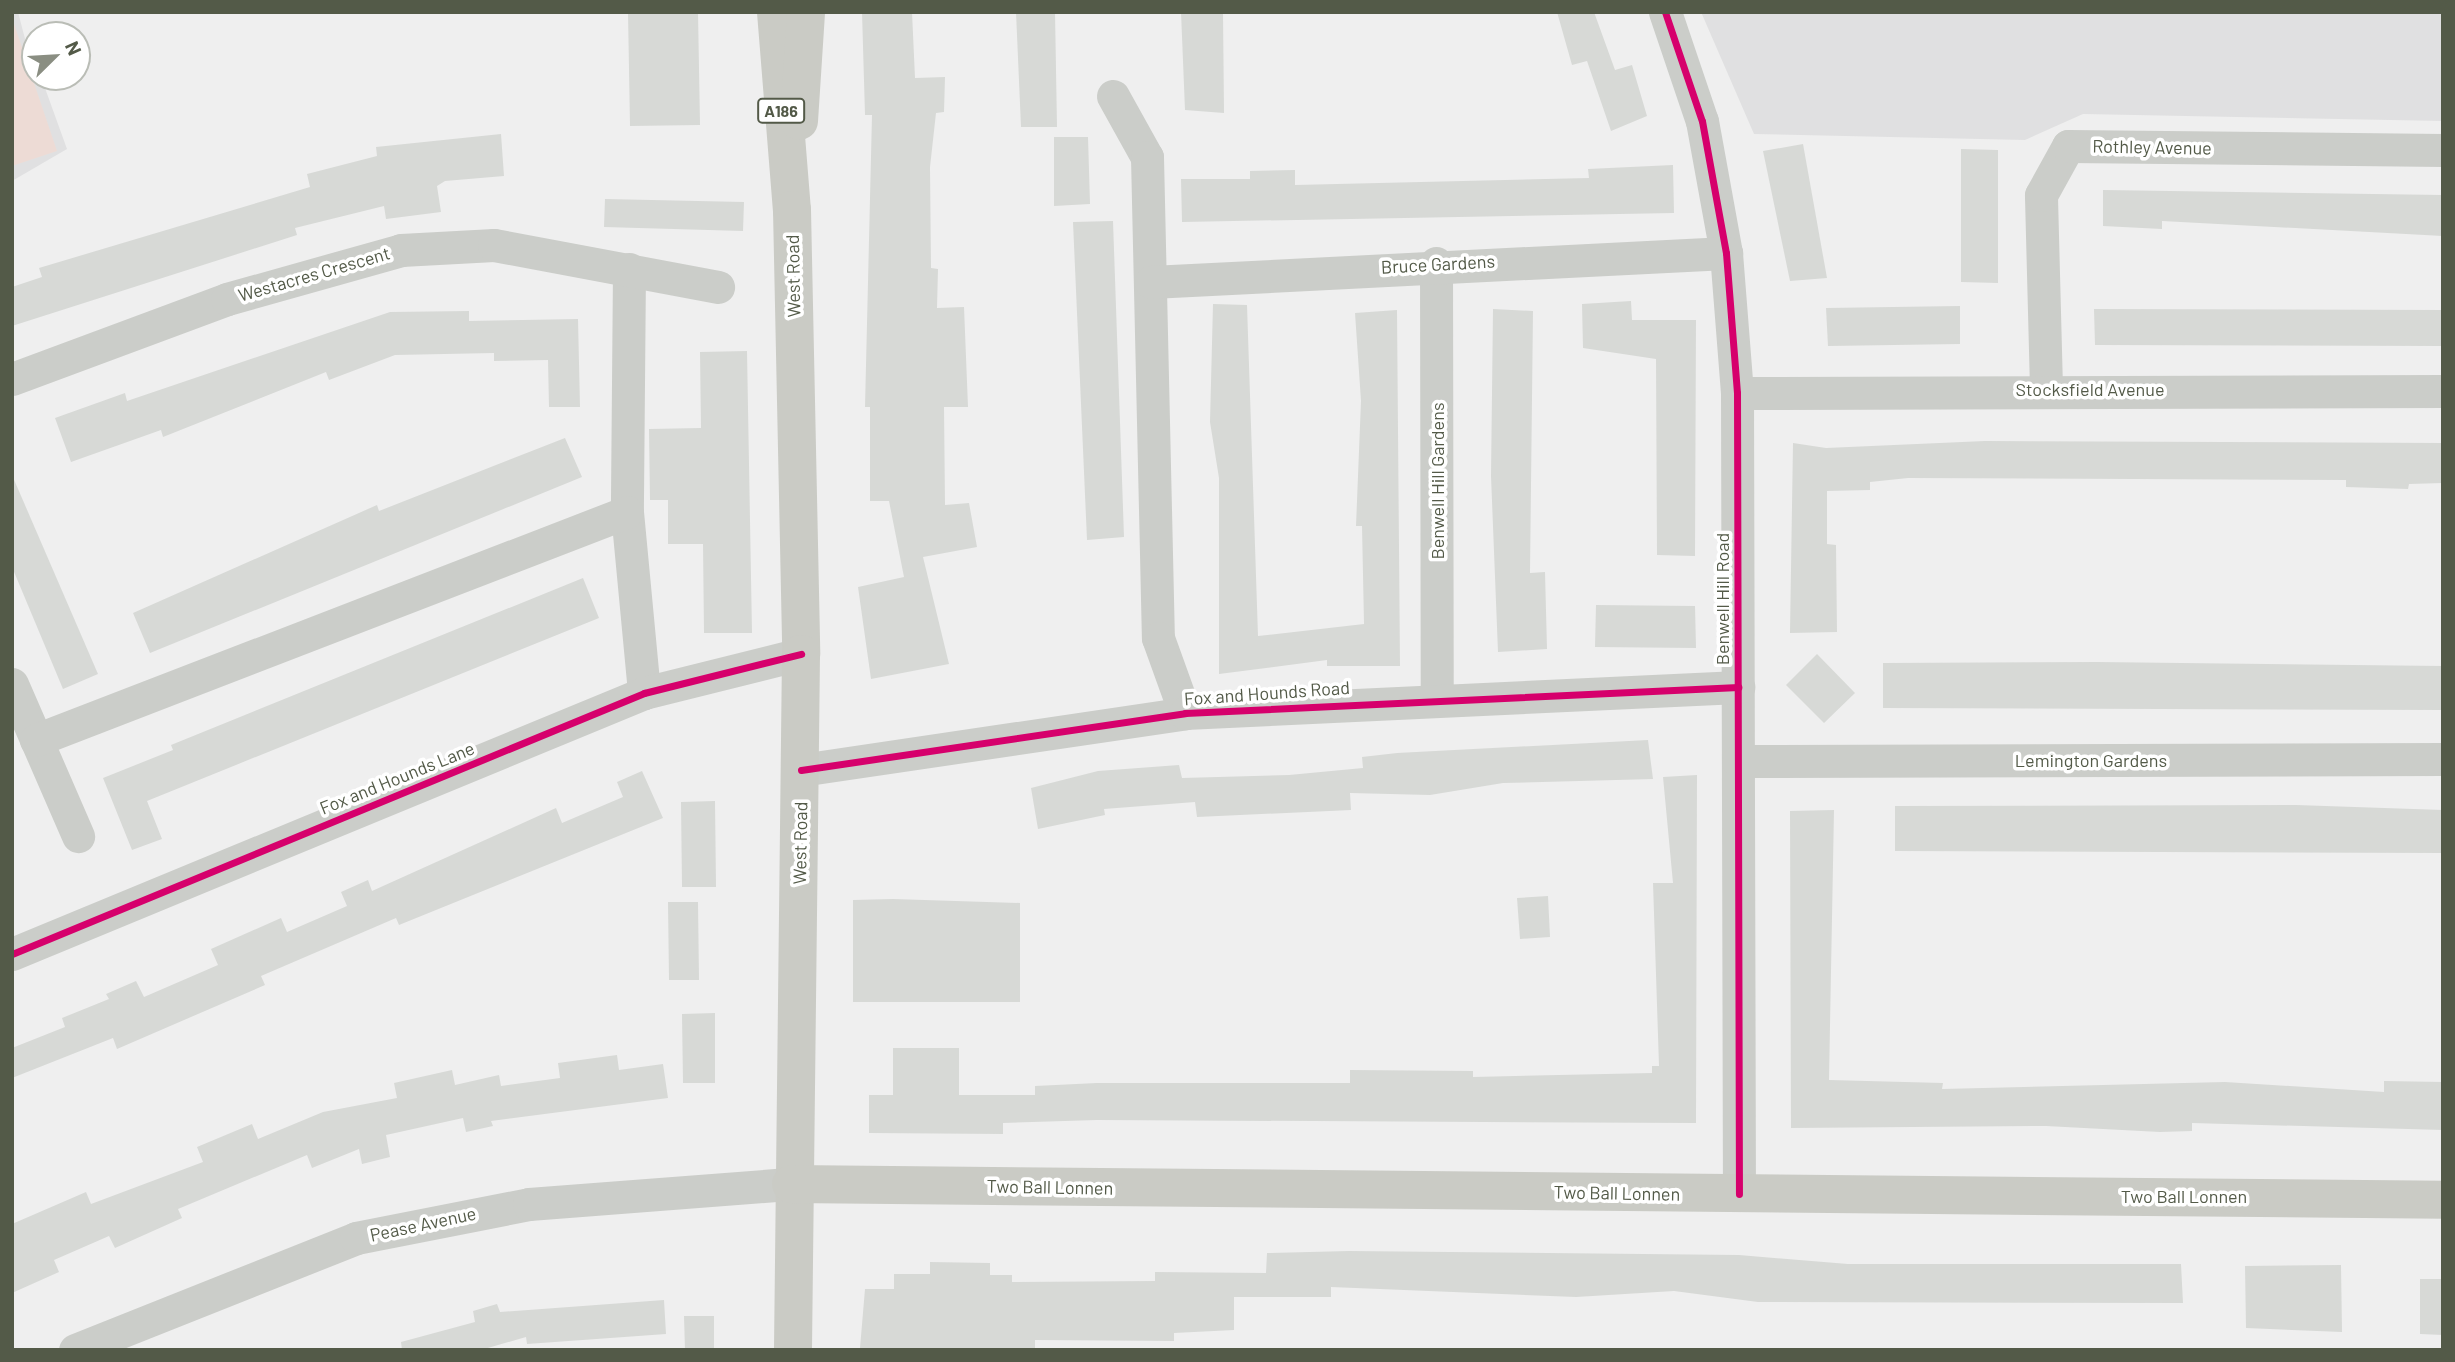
<!DOCTYPE html>
<style>
body{margin:0}
#map{position:relative;width:2455px;height:1362px;overflow:hidden;background:#efefef;font-family:Barlow,sans-serif}
div>[style]{position:absolute}
[style*='--x']{left:calc(var(--x)*1px);top:calc(var(--y)*1px);width:calc(var(--w)*1px);rotate:calc(var(--a)*1deg)}
.education>*{inset:0;background:#e0e0e1}
.green>*{inset:0;background:#eddbd5}
.building>*{inset:0;background:#d7d9d6}
.minor>*{height:33px;margin:-16.5px;padding:0 16.5px;transform-origin:16.5px;border-radius:16.5px;background:#cbcdc9}
.major>*{height:38px;margin:-19px;padding:0 19px;transform-origin:19px;border-radius:19px;background:#cacbc5}
.cycleway>*{height:7px;margin:-3.5px;padding:0 3.5px;transform-origin:3.5px;border-radius:3.5px;background:#d6006c}
span{translate:-50% -50%;white-space:nowrap;text-align:center;line-height:1.15;-webkit-text-stroke:7px #fff;paint-order:stroke}
.shield-label span{padding:2px 5px;background:#fff;border:2px solid;border-radius:5px;-webkit-text-stroke-width:0}
.shield-label{font-size:16px;color:#535a48;font-weight:700}
.street-label{font-size:18px;color:#535a48}
.frame{position:absolute;inset:0;border:14px solid #535a48;pointer-events:none}
.north{position:absolute;left:21px;top:21px;width:70px;height:70px;box-sizing:border-box;background:#fff;border:2px solid #babdb6;border-radius:50%;rotate:66deg;font-size:19px;font-weight:700;line-height:28px;text-align:center;color:#535a48}
.north::after{content:'';display:block;margin:auto;width:24px;height:32px;background:#8a8e82;clip-path:polygon(50% 0,100% 100%,50% 72%,0 100%)}
</style>
<div id="map">
<div class="education">
<div style="clip-path:polygon(12px 12px,18px 12px,35px 77px,41px 77px,67px 149px,12px 181px)"></div>
<div style="clip-path:polygon(1701px 12px,2443px 12px,2443px 121px,2083px 114px,2025px 140px,1754px 134px)"></div>
</div>
<div class="green">
<div style="clip-path:polygon(12px 18px,57px 151px,12px 166px)"></div>
</div>
<div class="building">
<div style="clip-path:polygon(628px 12px,698px 12px,700px 125px,630px 126px)"></div>
<div style="clip-path:polygon(862px 12px,912px 12px,915px 78px,945px 77px,944px 112px,936px 113px,930px 167px,931px 268px,938px 269px,937px 308px,964px 307px,968px 407px,944px 407px,945px 505px,969px 503px,977px 547px,923px 557px,949px 664px,871px 679px,858px 587px,904px 577px,889px 501px,870px 501px,870px 407px,865px 407px,872px 115px,865px 115px)"></div>
<div style="clip-path:polygon(1016px 12px,1055px 12px,1057px 127px,1021px 127px)"></div>
<div style="clip-path:polygon(1181px 12px,1223px 12px,1224px 113px,1185px 110px)"></div>
<div style="clip-path:polygon(1557px 12px,1594px 12px,1615px 70px,1632px 65px,1647px 116px,1611px 131px,1587px 61px,1572px 65px)"></div>
<div style="clip-path:polygon(501px 134px,504px 176px,445px 181px,437px 186px,441px 212px,386px 219px,384px 206px,295px 228px,297px 235px,12px 326px,12px 287px,42px 277px,39px 268px,310px 187px,307px 174px,377px 156px,376px 147px)"></div>
<div style="clip-path:polygon(1054px 137px,1088px 137px,1090px 204px,1054px 206px)"></div>
<div style="clip-path:polygon(1803px 144px,1827px 278px,1790px 281px,1763px 151px)"></div>
<div style="clip-path:polygon(1961px 149px,1998px 150px,1998px 283px,1961px 282px)"></div>
<div style="clip-path:polygon(1673px 165px,1674px 213px,1182px 222px,1181px 179px,1250px 179px,1250px 171px,1295px 170px,1295px 185px,1589px 178px,1588px 169px)"></div>
<div style="clip-path:polygon(2103px 190px,2443px 195px,2443px 236px,2162px 221px,2162px 229px,2103px 226px)"></div>
<div style="clip-path:polygon(605px 199px,744px 202px,743px 231px,604px 227px)"></div>
<div style="clip-path:polygon(1113px 221px,1124px 537px,1087px 540px,1073px 222px)"></div>
<div style="clip-path:polygon(1631px 301px,1632px 320px,1696px 320px,1695px 556px,1657px 555px,1656px 359px,1583px 348px,1582px 304px)"></div>
<div style="clip-path:polygon(1213px 304px,1247px 305px,1258px 636px,1364px 624px,1362px 526px,1356px 526px,1361px 401px,1355px 313px,1397px 310px,1400px 666px,1327px 666px,1327px 660px,1219px 674px,1219px 478px,1210px 422px)"></div>
<div style="clip-path:polygon(1960px 306px,1960px 344px,1828px 346px,1826px 308px)"></div>
<div style="clip-path:polygon(1493px 309px,1533px 311px,1530px 573px,1545px 572px,1547px 649px,1498px 652px,1491px 476px)"></div>
<div style="clip-path:polygon(2094px 309px,2443px 310px,2443px 346px,2095px 345px)"></div>
<div style="clip-path:polygon(469px 311px,469px 321px,578px 319px,580px 407px,549px 407px,548px 360px,494px 361px,494px 353px,395px 355px,329px 380px,326px 372px,163px 437px,161px 430px,71px 462px,55px 418px,125px 393px,127px 401px,390px 312px)"></div>
<div style="clip-path:polygon(747px 351px,752px 633px,704px 633px,703px 544px,668px 544px,668px 500px,650px 500px,649px 429px,701px 428px,700px 352px)"></div>
<div style="clip-path:polygon(565px 438px,582px 477px,150px 653px,133px 613px,377px 505px,379px 511px)"></div>
<div style="clip-path:polygon(1985px 441px,2443px 443px,2443px 483px,2409px 484px,2408px 489px,2346px 487px,2346px 480px,1908px 478px,1870px 482px,1870px 490px,1827px 491px,1827px 544px,1836px 545px,1837px 632px,1790px 633px,1793px 443px,1826px 448px)"></div>
<div style="clip-path:polygon(12px 475px,98px 674px,63px 689px,12px 567px)"></div>
<div style="clip-path:polygon(583px 578px,599px 618px,147px 801px,162px 839px,132px 850px,103px 778px,173px 750px,171px 745px)"></div>
<div style="clip-path:polygon(1596px 605px,1695px 606px,1696px 648px,1595px 647px)"></div>
<div style="clip-path:polygon(1817px 654px,1855px 693px,1824px 723px,1786px 685px)"></div>
<div style="clip-path:polygon(2097px 662px,2443px 666px,2443px 710px,1883px 708px,1883px 663px)"></div>
<div style="clip-path:polygon(1648px 740px,1653px 779px,1503px 783px,1430px 795px,1350px 793px,1351px 810px,1197px 817px,1195px 802px,1104px 809px,1105px 815px,1038px 829px,1031px 788px,1098px 771px,1179px 765px,1182px 778px,1289px 775px,1363px 768px,1362px 757px,1397px 753px)"></div>
<div style="clip-path:polygon(642px 771px,663px 818px,399px 925px,396px 918px,261px 976px,265px 985px,117px 1049px,113px 1038px,12px 1078px,12px 1048px,65px 1027px,62px 1018px,109px 999px,106px 994px,136px 981px,144px 997px,218px 965px,211px 949px,281px 918px,287px 932px,347px 906px,341px 892px,368px 880px,372px 891px,556px 808px,562px 823px,623px 797px,617px 782px)"></div>
<div style="clip-path:polygon(1697px 775px,1696px 1123px,1097px 1120px,1003px 1123px,1003px 1134px,869px 1133px,869px 1095px,893px 1095px,893px 1048px,959px 1048px,959px 1095px,1035px 1095px,1035px 1086px,1097px 1083px,1350px 1083px,1350px 1070px,1473px 1071px,1473px 1077px,1652px 1073px,1652px 1066px,1659px 1066px,1653px 883px,1673px 883px,1663px 777px)"></div>
<div style="clip-path:polygon(715px 801px,716px 887px,682px 887px,681px 802px)"></div>
<div style="clip-path:polygon(2296px 805px,2443px 810px,2443px 853px,1895px 851px,1895px 806px)"></div>
<div style="clip-path:polygon(1834px 810px,1829px 1080px,1943px 1083px,1942px 1089px,2225px 1082px,2384px 1092px,2384px 1081px,2443px 1082px,2443px 1130px,2192px 1123px,2192px 1131px,2160px 1132px,2046px 1126px,1791px 1128px,1790px 811px)"></div>
<div style="clip-path:polygon(1548px 896px,1550px 937px,1520px 939px,1517px 898px)"></div>
<div style="clip-path:polygon(893px 899px,1020px 903px,1020px 1002px,853px 1002px,853px 900px)"></div>
<div style="clip-path:polygon(668px 902px,698px 902px,699px 980px,669px 980px)"></div>
<div style="clip-path:polygon(715px 1013px,715px 1083px,683px 1083px,682px 1014px)"></div>
<div style="clip-path:polygon(617px 1055px,619px 1070px,663px 1064px,668px 1098px,491px 1121px,493px 1126px,466px 1132px,463px 1118px,386px 1135px,390px 1157px,362px 1164px,359px 1149px,312px 1168px,307px 1155px,178px 1209px,182px 1218px,115px 1248px,109px 1236px,54px 1260px,59px 1272px,12px 1293px,12px 1224px,86px 1192px,91px 1204px,203px 1162px,197px 1147px,252px 1124px,258px 1139px,323px 1112px,397px 1098px,394px 1083px,452px 1070px,455px 1085px,499px 1075px,501px 1086px,560px 1078px,558px 1063px)"></div>
<div style="clip-path:polygon(1349px 1251px,1739px 1255px,1848px 1264px,2181px 1264px,2183px 1303px,1758px 1302px,1674px 1291px,1576px 1297px,1331px 1287px,1331px 1297px,1234px 1297px,1234px 1330px,1174px 1333px,1174px 1341px,1035px 1340px,1035px 1350px,860px 1348px,865px 1289px,894px 1289px,894px 1274px,930px 1274px,930px 1262px,990px 1263px,990px 1275px,1012px 1275px,1012px 1282px,1155px 1281px,1155px 1272px,1266px 1273px,1267px 1253px)"></div>
<div style="clip-path:polygon(2341px 1265px,2342px 1332px,2246px 1328px,2245px 1266px)"></div>
<div style="clip-path:polygon(2420px 1279px,2443px 1279px,2443px 1335px,2420px 1334px)"></div>
<div style="clip-path:polygon(664px 1300px,666px 1334px,527px 1344px,526px 1337px,481px 1350px,402px 1350px,401px 1342px,475px 1322px,473px 1311px,497px 1304px,500px 1312px)"></div>
<div style="clip-path:polygon(684px 1316px,714px 1316px,714px 1350px,685px 1350px)"></div>
</div>
<div class="minor">
<div style="--x:1665;--y:12;--w:115;--a:71.3"></div>
<div style="--x:1702;--y:121;--w:134;--a:79.7"></div>
<div style="--x:1726;--y:253;--w:140;--a:85.5"></div>
<div style="--x:1737;--y:393;--w:801;--a:89.86"></div>
<div style="--x:1113;--y:96;--w:70;--a:60.9"></div>
<div style="--x:1147;--y:157;--w:481;--a:88.7"></div>
<div style="--x:1158;--y:638;--w:80;--a:70.2"></div>
<div style="--x:1436;--y:263;--w:436;--a:89.9"></div>
<div style="--x:629;--y:269;--w:243;--a:90.5"></div>
<div style="--x:627;--y:512;--w:182;--a:84.6"></div>
<div style="--x:1151;--y:282;--w:576;--a:-2.89"></div>
<div style="--x:12;--y:379;--w:229;--a:-20.4"></div>
<div style="--x:227;--y:299;--w:181;--a:-15.7"></div>
<div style="--x:401;--y:250;--w:93;--a:-3.1"></div>
<div style="--x:494;--y:245;--w:228;--a:10.6"></div>
<div style="--x:2046;--y:388;--w:193;--a:-91.5"></div>
<div style="--x:2041;--y:195;--w:56;--a:-61.1"></div>
<div style="--x:2068;--y:146;--w:375;--a:0.6"></div>
<div style="--x:1737;--y:393;--w:706;--a:-0.16"></div>
<div style="--x:12;--y:684;--w:166;--a:66.5"></div>
<div style="--x:36;--y:740;--w:633;--a:-21.1"></div>
<div style="--x:1738;--y:761;--w:705;--a:-0.16"></div>
<div style="--x:801;--y:770;--w:388;--a:-8.4"></div>
<div style="--x:1185;--y:713;--w:554;--a:-2.69"></div>
<div style="--x:12;--y:954;--w:684;--a:-22.44"></div>
<div style="--x:644;--y:693;--w:162;--a:-14"></div>
<div style="--x:75;--y:1350;--w:302;--a:-21.7"></div>
<div style="--x:356;--y:1238;--w:176;--a:-11.1"></div>
<div style="--x:529;--y:1204;--w:263;--a:-4.4"></div>
</div>
<div class="major">
<div style="--x:776;--y:12;--w:199;--a:85.4"></div>
<div style="--x:792;--y:210;--w:444;--a:88.8"></div>
<div style="--x:801;--y:654;--w:696;--a:90.66"></div>
<div style="--x:799;--y:121;--w:109;--a:-86.3"></div>
<div style="--x:791;--y:1184;--w:1652;--a:0.55"></div>
</div>
<div class="cycleway">
<div style="--x:1665;--y:12;--w:115;--a:71.3"></div>
<div style="--x:1702;--y:121;--w:134;--a:79.7"></div>
<div style="--x:1726;--y:253;--w:140;--a:85.5"></div>
<div style="--x:1737;--y:393;--w:801;--a:89.86"></div>
<div style="--x:801;--y:770;--w:388;--a:-8.4"></div>
<div style="--x:1185;--y:713;--w:554;--a:-2.69"></div>
<div style="--x:12;--y:954;--w:684;--a:-22.44"></div>
<div style="--x:644;--y:693;--w:162;--a:-14"></div>
</div>
<div class="shield-label">
<span style="left:781px;top:111px">A186</span>
</div>
<div class="street-label">
<span style="left:2152px;top:147px;rotate:1deg">Rothley Avenue</span>
<span style="left:1438px;top:264px;rotate:-3deg">Bruce Gardens</span>
<span style="left:314px;top:274px;rotate:-16deg">Westacres Crescent</span>
<span style="left:793px;top:276px;rotate:-91deg">West Road</span>
<span style="left:2090px;top:389px">Stocksfield Avenue</span>
<span style="left:1437px;top:481px;rotate:-90deg">Benwell Hill Gardens</span>
<span style="left:1722px;top:599px;rotate:-90deg">Benwell Hill Road</span>
<span style="left:1267px;top:693px;rotate:-4deg">Fox and Hounds Road</span>
<span style="left:2091px;top:760px">Lemington Gardens</span>
<span style="left:397px;top:778px;rotate:-22deg">Fox and Hounds Lane</span>
<span style="left:800px;top:843px;rotate:-89deg">West Road</span>
<span style="left:1050px;top:1187px;rotate:1deg">Two Ball Lonnen</span>
<span style="left:1617px;top:1193px;rotate:1deg">Two Ball Lonnen</span>
<span style="left:2184px;top:1196px">Two Ball Lonnen</span>
<span style="left:423px;top:1224px;rotate:-12deg">Pease Avenue</span>
</div>
<div class="frame"></div>
<div class="north">N</div>
</div>
